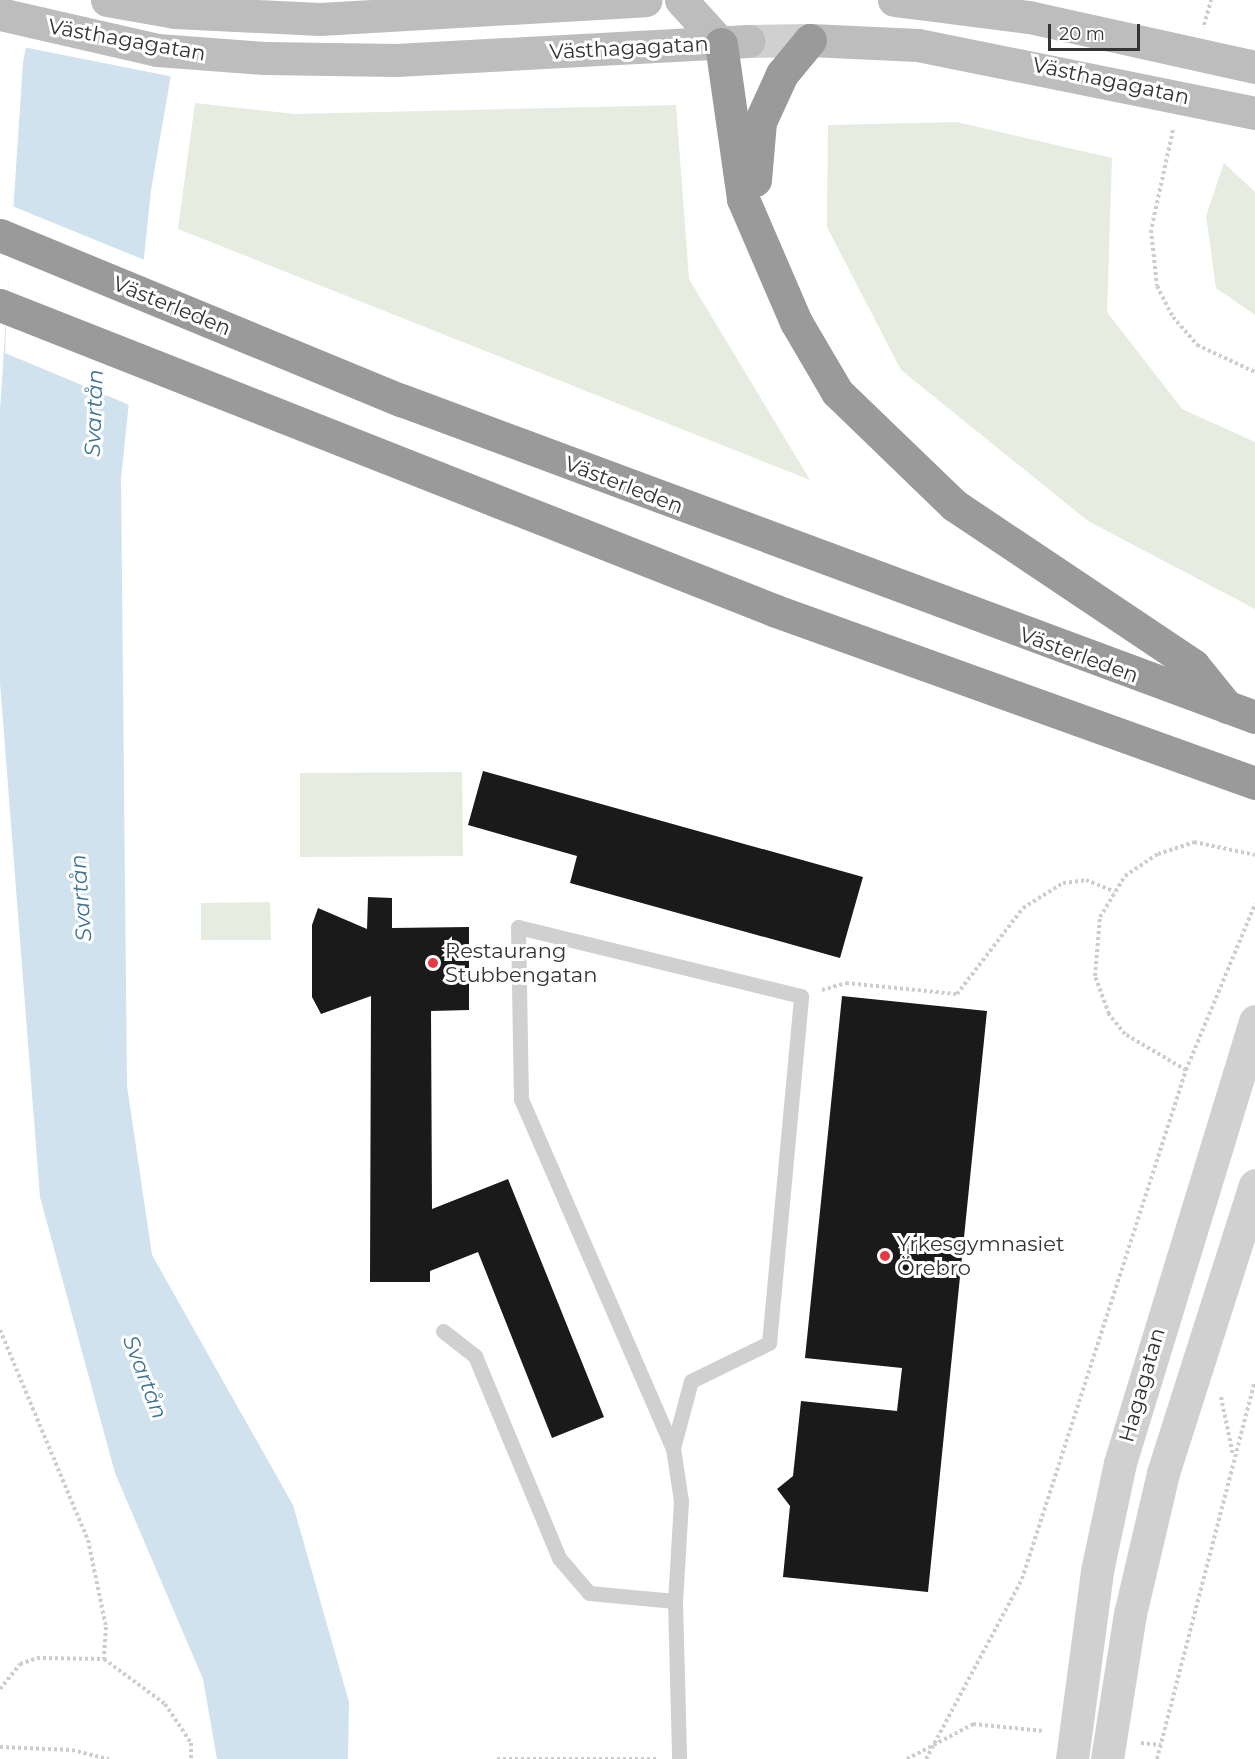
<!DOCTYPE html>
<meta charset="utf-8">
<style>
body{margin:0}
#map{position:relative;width:1255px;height:1759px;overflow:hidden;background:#fff;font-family:Montserrat,sans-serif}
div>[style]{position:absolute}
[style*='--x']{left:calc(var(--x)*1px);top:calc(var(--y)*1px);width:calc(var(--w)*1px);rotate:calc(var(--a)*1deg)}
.green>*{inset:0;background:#e6ecdf}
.water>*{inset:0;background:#cfe2ee}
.pier>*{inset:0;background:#fff}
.building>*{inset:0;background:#1a1a1a}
.path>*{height:4px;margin-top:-2px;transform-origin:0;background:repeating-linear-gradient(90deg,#cdcdcd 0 3px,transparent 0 6px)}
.service>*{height:15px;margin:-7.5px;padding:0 7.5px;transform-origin:7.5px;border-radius:7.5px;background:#d0d0d0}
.tertiary>*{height:33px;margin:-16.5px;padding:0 16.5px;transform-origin:16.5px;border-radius:16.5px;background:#d0d0d0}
.secondary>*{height:33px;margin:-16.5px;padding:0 16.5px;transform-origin:16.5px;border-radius:16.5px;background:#bdbdbd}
.motorway>*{height:33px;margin:-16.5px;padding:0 16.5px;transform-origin:16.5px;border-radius:16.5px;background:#9a9a9a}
.dots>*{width:16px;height:16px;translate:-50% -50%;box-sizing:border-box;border:3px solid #fff;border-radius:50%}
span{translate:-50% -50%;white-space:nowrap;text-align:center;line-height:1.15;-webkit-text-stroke:6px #fff;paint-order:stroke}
.street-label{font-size:21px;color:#333}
.poi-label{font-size:21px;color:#333}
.left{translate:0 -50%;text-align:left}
.water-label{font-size:22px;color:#3f7597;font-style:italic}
.scale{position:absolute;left:1048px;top:24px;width:92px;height:27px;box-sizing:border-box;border:3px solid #333;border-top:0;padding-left:8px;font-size:18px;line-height:21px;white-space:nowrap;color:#333;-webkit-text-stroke:4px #fff;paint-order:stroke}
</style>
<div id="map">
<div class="green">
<div style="clip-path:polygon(195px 103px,295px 114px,676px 105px,689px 279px,810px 480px,178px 229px)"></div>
<div style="clip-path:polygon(957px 122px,1112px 158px,1107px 312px,1182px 409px,1255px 442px,1255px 609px,1088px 521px,901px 370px,827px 227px,828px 125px)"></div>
<div style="clip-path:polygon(1224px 163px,1255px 192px,1255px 315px,1216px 288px,1206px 216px)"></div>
<div style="clip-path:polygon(462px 772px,463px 856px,300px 857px,300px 773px)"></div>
<div style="clip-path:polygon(270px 902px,271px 940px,201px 940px,201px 903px)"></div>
</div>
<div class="water">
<div style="clip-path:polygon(35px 0,184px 0,151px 190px,121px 479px,127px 1086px,152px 1255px,293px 1505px,349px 1702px,348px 1759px,217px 1759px,203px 1679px,115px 1473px,40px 1197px,0 683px,0 410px,23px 62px)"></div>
</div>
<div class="pier">
<div style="clip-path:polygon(32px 0,187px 0,174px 77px,23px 47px)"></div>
<div style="clip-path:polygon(12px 206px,147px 261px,132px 406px,5px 353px)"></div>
</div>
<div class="building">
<div style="clip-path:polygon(483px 771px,863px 877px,840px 958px,570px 883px,577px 856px,468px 825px)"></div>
<div style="clip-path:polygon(368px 897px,392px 898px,392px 928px,469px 927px,469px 1010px,431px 1011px,432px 1209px,508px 1179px,604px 1417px,552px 1438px,478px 1252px,430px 1271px,430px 1282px,370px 1282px,371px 996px,321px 1014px,312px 997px,312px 925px,318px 908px,367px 929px)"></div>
<div style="clip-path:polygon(842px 996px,987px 1011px,928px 1592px,783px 1577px,790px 1506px,777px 1489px,793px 1476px,801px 1401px,897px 1411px,902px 1368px,805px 1358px)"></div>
</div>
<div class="path">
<div style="--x:1204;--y:25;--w:26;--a:-74"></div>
<div style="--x:1173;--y:130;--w:102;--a:102.4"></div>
<div style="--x:1151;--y:230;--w:56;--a:83.9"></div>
<div style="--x:1157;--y:286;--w:35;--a:63"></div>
<div style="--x:1173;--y:317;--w:37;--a:49"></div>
<div style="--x:1197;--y:345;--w:64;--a:25"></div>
<div style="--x:822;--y:990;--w:25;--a:-16"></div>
<div style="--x:846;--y:983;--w:112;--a:5.7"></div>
<div style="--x:957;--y:994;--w:108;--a:-52.5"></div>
<div style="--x:1023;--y:908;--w:47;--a:-32"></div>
<div style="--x:1063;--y:883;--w:23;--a:-7"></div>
<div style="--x:1086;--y:880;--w:31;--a:22"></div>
<div style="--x:1186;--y:1070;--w:71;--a:-149.5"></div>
<div style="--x:1125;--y:1034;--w:26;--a:-129"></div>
<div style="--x:1109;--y:1014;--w:40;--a:-110.2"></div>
<div style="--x:1095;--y:976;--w:59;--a:-85.2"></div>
<div style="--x:1100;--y:917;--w:48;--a:-58.6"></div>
<div style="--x:1125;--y:876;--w:40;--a:-34"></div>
<div style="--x:1158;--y:854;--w:38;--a:-18"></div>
<div style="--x:1194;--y:842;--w:62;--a:12"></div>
<div style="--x:0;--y:1330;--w:228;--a:67.3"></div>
<div style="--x:88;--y:1540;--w:89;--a:78.3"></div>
<div style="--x:106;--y:1627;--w:32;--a:94"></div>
<div style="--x:1221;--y:1397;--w:59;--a:78.3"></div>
<div style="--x:0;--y:1689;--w:32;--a:-51"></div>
<div style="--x:20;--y:1664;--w:18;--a:-19"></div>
<div style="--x:37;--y:1658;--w:67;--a:0.9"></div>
<div style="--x:104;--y:1659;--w:76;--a:36.4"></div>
<div style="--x:165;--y:1704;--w:47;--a:56.3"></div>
<div style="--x:191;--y:1743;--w:16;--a:90"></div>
<div style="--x:1141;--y:1743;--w:20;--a:6"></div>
<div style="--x:0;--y:1747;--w:72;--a:2.4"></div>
<div style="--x:72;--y:1750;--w:38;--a:14"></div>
<div style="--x:497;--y:1759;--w:161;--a:0"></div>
<div style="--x:907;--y:1759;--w:75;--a:-27.9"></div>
<div style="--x:973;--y:1724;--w:71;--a:5.6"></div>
<div style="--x:926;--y:1759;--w:204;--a:-61.9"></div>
<div style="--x:1022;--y:1579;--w:535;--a:-72.14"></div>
<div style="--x:1186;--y:1070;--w:180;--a:-67.4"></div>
<div style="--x:1157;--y:1759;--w:390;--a:-75.5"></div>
</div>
<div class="service">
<div style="--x:443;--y:1331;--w:41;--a:38"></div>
<div style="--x:475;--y:1356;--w:219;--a:67.4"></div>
<div style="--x:559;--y:1558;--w:46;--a:49.4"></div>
<div style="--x:589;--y:1593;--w:86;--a:5.3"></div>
<div style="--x:673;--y:1448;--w:69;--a:-75"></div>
<div style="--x:691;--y:1381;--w:87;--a:-26"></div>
<div style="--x:769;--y:1343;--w:348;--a:-84.7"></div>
<div style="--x:801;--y:996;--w:291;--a:-166.3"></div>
<div style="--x:518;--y:927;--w:172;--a:89"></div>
<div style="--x:521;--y:1099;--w:381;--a:66.5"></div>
<div style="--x:673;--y:1448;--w:54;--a:81.4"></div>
<div style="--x:681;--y:1501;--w:100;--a:93.4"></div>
<div style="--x:675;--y:1601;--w:158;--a:88.5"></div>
</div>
<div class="tertiary">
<div style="--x:748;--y:41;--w:62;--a:-0.9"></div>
<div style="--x:1072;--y:1759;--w:190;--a:-82.4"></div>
<div style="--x:1097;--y:1571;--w:110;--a:-78"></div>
<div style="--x:1120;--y:1463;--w:462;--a:-73"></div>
<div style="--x:1107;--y:1759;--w:147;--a:-81"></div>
<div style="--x:1130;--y:1614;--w:145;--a:-76.8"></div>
<div style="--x:1163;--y:1473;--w:302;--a:-72.3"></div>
</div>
<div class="secondary">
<div style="--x:107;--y:0;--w:69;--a:10"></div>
<div style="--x:175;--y:12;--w:145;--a:2.8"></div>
<div style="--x:320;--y:19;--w:326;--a:-3.3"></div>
<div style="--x:681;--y:0;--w:59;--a:47.7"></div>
<div style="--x:894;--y:0;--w:136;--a:7.2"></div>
<div style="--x:1029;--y:17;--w:231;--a:12.5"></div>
<div style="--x:0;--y:14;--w:161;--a:12.9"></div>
<div style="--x:157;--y:50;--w:107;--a:4.3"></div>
<div style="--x:264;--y:58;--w:132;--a:0.9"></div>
<div style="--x:396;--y:60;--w:353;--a:-3.1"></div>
<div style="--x:810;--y:40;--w:108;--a:2.7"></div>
<div style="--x:918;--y:45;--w:344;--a:11.4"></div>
</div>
<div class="motorway">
<div style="--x:721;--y:44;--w:157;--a:81.9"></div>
<div style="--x:743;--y:199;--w:134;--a:66.7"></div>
<div style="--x:796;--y:322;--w:81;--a:59.6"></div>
<div style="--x:837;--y:392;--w:163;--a:44"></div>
<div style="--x:954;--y:505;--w:288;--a:33.8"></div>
<div style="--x:1193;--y:665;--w:54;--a:51"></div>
<div style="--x:755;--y:180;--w:58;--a:-85.1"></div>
<div style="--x:760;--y:122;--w:53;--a:-65.4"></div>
<div style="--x:782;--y:74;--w:44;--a:-50.5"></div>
<div style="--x:0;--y:235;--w:434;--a:22.4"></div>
<div style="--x:401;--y:400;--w:911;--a:20.36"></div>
<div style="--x:0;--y:305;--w:834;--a:21.52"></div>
<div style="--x:776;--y:611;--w:509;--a:19.75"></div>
</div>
<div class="dots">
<div style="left:433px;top:963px;background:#e63946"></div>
<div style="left:885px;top:1256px;background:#e63946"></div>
</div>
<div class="street-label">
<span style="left:127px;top:40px;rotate:10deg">Västhagagatan</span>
<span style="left:629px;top:48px;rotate:-3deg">Västhagagatan</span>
<span style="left:1111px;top:81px;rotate:12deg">Västhagagatan</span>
<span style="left:172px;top:306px;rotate:22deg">Västerleden</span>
<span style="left:624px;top:485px;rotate:21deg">Västerleden</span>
<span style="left:1079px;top:655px;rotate:20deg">Västerleden</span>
<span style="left:1142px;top:1385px;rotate:-74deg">Hagagatan</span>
</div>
<div class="poi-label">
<span class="left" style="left:445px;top:963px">Restaurang<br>Stubbengatan</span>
<span class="left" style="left:897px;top:1256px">Yrkesgymnasiet<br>Örebro</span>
</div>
<div class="water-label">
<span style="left:94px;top:413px;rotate:-88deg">Svartån</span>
<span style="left:81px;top:898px;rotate:-94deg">Svartån</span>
<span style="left:145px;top:1377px;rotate:69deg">Svartån</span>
</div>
<div class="scale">20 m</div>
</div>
